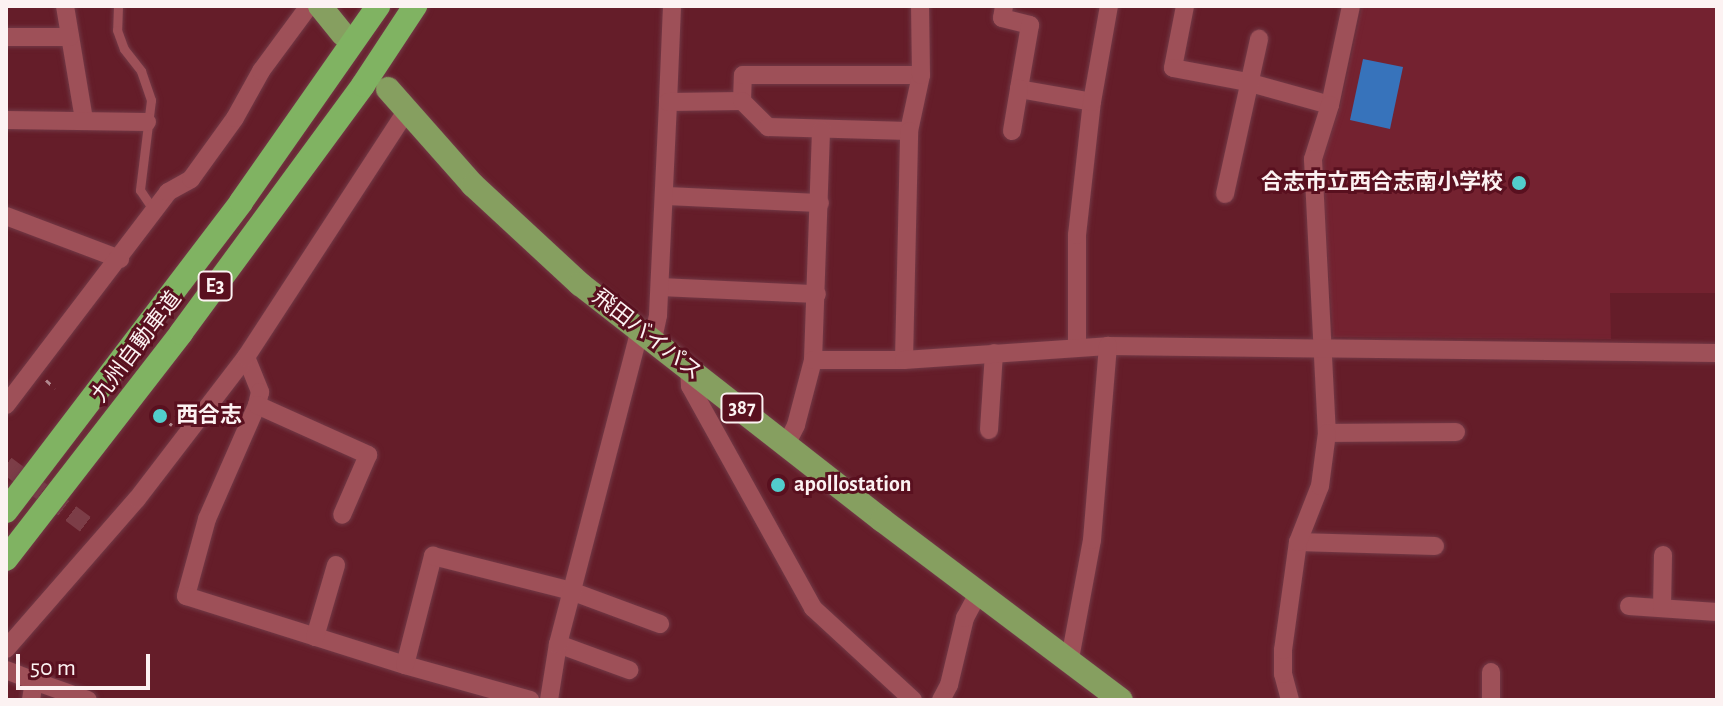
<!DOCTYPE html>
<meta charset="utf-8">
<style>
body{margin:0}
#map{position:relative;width:1723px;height:706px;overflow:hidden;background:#651d29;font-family:"Alegreya Sans","Noto Sans JP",sans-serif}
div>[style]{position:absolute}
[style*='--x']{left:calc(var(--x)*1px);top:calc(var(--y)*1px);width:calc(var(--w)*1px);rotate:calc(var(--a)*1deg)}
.built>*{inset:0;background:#742230}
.water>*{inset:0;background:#3773bb}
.minor-tunnel>*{height:18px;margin-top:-9px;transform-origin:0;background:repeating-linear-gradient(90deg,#7c3d47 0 18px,transparent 0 27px)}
.path>*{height:3px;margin-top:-1.5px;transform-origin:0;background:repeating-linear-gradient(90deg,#b1888e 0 6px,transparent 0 12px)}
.roads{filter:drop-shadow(0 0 2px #723a47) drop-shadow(0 0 2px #723a47)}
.service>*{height:9px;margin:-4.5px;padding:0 4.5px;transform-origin:4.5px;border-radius:4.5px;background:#9e5058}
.minor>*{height:18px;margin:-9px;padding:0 9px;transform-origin:9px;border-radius:9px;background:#9e5058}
.trunk>*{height:24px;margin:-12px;padding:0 12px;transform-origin:12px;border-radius:12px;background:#869f60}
.motorway>*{height:24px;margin:-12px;padding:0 12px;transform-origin:12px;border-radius:12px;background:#80b362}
.dots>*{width:22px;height:22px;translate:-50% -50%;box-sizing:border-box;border:4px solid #59101f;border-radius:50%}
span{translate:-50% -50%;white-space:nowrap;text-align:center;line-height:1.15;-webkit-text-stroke:6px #59101f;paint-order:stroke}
.shield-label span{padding:2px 6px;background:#59101f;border:2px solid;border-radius:6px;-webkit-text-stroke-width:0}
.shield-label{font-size:20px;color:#fcf2f2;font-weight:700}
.poi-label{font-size:22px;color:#fcf2f2;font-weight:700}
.right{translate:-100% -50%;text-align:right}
.left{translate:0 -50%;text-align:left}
.street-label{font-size:22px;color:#fcf2f2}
.frame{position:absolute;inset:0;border:8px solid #fcf2f2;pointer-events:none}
.scale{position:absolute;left:16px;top:654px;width:134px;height:36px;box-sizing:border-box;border:4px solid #fcf2f2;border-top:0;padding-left:10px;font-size:24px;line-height:28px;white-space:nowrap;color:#fcf2f2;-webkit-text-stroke:6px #59101f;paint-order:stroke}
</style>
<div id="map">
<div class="built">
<div style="clip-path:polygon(1362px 6px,1717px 6px,1717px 293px,1610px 293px,1611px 339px,1333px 337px,1321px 159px,1340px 106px)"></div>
</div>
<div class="water">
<div style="clip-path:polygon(1363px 59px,1403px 67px,1390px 129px,1350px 120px)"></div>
</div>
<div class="minor-tunnel">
<div style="--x:6;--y:465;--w:104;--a:36.8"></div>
</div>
<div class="path">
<div style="--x:46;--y:380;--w:12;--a:42"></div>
<div style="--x:160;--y:416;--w:15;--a:37"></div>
</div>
<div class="roads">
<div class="service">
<div style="--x:118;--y:6;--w:24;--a:92"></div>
<div style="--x:117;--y:30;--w:20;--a:70"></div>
<div style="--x:124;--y:49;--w:28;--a:52"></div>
<div style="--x:141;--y:71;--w:31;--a:71"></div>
<div style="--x:151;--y:100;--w:91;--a:97"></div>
<div style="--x:140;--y:190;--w:25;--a:56"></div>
</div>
<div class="minor">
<div style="--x:65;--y:6;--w:116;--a:80.5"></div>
<div style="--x:1004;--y:6;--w:12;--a:99"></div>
<div style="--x:1002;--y:18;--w:29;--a:14"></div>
<div style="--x:1030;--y:25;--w:65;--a:99.8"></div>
<div style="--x:1019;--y:89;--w:74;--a:10.1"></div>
<div style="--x:1185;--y:6;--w:63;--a:101"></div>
<div style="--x:1173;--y:68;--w:75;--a:10.7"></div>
<div style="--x:1247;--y:82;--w:86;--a:15.5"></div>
<div style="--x:1351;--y:6;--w:101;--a:102"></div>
<div style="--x:1330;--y:105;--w:57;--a:107.5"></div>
<div style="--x:1313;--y:159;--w:274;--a:87.1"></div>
<div style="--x:1327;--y:433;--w:129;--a:-0.4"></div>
<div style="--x:6;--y:37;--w:64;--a:0"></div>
<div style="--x:742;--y:101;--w:26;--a:-88"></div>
<div style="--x:743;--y:75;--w:178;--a:0"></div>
<div style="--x:668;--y:102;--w:96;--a:-87.6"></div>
<div style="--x:6;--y:120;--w:141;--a:0.8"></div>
<div style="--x:1012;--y:131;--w:43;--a:-80.5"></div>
<div style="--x:1225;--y:194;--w:159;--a:-77.6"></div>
<div style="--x:665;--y:196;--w:155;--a:2.6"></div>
<div style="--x:6;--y:216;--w:122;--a:20.7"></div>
<div style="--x:660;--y:287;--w:157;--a:2.6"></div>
<div style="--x:653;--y:339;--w:25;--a:-78"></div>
<div style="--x:658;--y:315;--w:213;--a:-87.3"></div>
<div style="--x:668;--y:102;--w:74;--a:-0.8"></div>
<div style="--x:742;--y:101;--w:37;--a:45"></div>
<div style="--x:768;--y:127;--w:141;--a:1.6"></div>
<div style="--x:909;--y:131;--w:57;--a:-77.9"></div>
<div style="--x:921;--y:75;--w:69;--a:-90.8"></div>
<div style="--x:1077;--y:347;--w:112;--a:-90"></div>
<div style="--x:1077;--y:235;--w:134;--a:-83.6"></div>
<div style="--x:1092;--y:102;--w:97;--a:-80"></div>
<div style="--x:246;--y:357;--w:38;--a:68"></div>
<div style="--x:260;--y:392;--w:13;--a:103"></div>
<div style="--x:257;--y:405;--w:124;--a:113.7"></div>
<div style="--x:207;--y:519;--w:80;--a:105.3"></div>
<div style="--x:186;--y:596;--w:230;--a:17.5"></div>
<div style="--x:405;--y:665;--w:130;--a:15.6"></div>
<div style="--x:813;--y:360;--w:230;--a:-88"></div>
<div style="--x:904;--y:360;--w:229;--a:-88.7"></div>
<div style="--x:689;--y:367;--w:19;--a:87"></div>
<div style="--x:690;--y:386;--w:254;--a:61"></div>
<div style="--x:813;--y:608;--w:136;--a:42.6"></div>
<div style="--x:6;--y:405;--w:268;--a:-52.7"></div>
<div style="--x:168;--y:192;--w:26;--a:-29"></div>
<div style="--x:191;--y:179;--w:75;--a:-54.2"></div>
<div style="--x:235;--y:118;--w:54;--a:-61"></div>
<div style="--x:261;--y:71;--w:81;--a:-53.6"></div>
<div style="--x:257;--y:405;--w:122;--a:24.2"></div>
<div style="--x:368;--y:455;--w:65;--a:113.4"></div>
<div style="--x:989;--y:430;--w:77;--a:-86.3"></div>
<div style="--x:787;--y:443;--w:20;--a:-63"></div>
<div style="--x:796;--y:425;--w:67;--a:-75.3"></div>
<div style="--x:813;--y:360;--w:91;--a:0"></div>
<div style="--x:904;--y:360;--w:204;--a:-3.9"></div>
<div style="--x:1108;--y:346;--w:609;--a:0.66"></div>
<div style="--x:1298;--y:542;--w:137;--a:1.7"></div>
<div style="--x:1629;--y:606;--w:88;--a:3.9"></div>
<div style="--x:1662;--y:608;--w:53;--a:-88.9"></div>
<div style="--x:315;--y:637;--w:75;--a:-73.7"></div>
<div style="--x:558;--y:644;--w:76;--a:20.1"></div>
<div style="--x:6;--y:649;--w:199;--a:-48.9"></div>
<div style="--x:137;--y:499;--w:179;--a:-52.5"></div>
<div style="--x:246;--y:357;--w:293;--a:-56.9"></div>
<div style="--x:1069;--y:664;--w:126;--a:-79.5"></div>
<div style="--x:1092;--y:540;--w:195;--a:-85.3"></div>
<div style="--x:405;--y:665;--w:113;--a:-75.6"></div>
<div style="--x:433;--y:556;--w:142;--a:14.2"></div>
<div style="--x:571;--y:591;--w:95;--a:20.3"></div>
<div style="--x:6;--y:670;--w:30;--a:21"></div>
<div style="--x:34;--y:681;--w:19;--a:99"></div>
<div style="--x:34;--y:681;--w:57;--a:19.4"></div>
<div style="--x:549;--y:700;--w:57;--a:-80.9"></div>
<div style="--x:558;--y:644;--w:325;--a:-75.4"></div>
<div style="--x:941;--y:700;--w:17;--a:-62"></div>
<div style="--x:949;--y:685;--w:69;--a:-76.6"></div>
<div style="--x:965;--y:618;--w:27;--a:-62"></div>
<div style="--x:1290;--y:700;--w:27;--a:-105"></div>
<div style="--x:1283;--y:674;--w:24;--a:-90"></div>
<div style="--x:1283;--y:650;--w:109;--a:-82.1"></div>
<div style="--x:1298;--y:542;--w:60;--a:-68.6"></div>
<div style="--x:1320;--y:486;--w:53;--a:-82.5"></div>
<div style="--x:1491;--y:700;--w:28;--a:-90"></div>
</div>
<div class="trunk">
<div style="--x:320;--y:6;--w:36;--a:51"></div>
<div style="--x:388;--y:89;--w:128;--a:48.5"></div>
<div style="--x:473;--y:185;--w:146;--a:42.8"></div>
<div style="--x:580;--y:284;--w:383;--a:38"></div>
<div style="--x:882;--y:520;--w:299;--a:37"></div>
</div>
<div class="motorway">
<div style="--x:6;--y:511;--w:388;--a:-52.7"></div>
<div style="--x:241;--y:202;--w:239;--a:-55"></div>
<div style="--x:6;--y:559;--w:286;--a:-52.2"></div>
<div style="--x:181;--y:333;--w:308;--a:-53.7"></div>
<div style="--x:363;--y:85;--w:95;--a:-56.6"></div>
</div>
</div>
<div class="dots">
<div style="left:1519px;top:183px;background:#52cdcc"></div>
<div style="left:160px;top:416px;background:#52cdcc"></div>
<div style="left:778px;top:485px;background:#52cdcc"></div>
</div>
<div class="shield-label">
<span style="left:215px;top:286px">E3</span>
<span style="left:742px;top:408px">387</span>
</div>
<div class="poi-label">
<span class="right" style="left:1503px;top:183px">合志市立西合志南小学校</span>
<span class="left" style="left:176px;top:416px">西合志</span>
<span class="left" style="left:794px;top:485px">apollostation</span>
</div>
<div class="street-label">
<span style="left:647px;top:335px;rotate:38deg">飛田バイパス</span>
<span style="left:137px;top:347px;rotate:-53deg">九州自動車道</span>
</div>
<div class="frame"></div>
<div class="scale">50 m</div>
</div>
